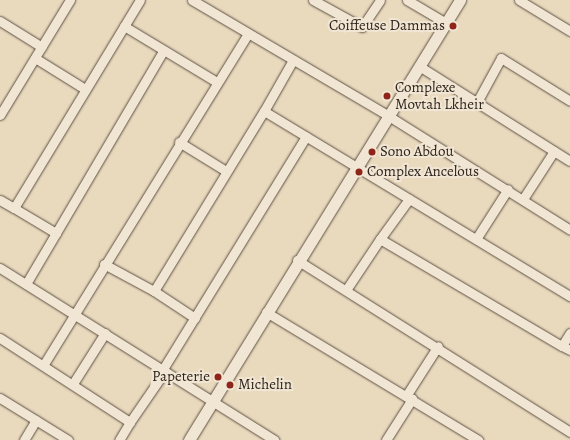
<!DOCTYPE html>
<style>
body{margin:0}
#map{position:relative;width:570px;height:440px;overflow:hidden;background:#e9d9bd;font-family:Alegreya,serif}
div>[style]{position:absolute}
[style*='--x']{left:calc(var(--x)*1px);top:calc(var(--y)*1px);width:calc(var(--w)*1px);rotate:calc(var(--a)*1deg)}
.roads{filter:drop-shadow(0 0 1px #5d5144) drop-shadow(0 0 1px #5d5144)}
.minor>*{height:9px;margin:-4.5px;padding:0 4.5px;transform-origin:4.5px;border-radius:4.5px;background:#f1e6d4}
.tertiary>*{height:11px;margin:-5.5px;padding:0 5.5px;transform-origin:5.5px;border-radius:5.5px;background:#f1e6d4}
.dots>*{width:11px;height:11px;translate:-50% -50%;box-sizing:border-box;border:2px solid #f1e6d4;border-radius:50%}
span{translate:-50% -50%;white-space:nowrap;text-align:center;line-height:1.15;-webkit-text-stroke:4px #f1e6d4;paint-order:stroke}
.poi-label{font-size:15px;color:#2e241b}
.right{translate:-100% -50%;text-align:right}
.left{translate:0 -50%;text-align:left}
</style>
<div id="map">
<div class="roads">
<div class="minor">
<div style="--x:192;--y:0;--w:226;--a:30.5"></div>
<div style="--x:387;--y:115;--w:216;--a:32.1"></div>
<div style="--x:313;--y:0;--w:56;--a:28.9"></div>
<div style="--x:362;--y:27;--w:32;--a:-56"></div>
<div style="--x:407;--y:0;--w:45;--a:30.5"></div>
<div style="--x:519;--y:0;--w:60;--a:31.3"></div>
<div style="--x:0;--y:21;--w:49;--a:31.8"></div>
<div style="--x:124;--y:26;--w:109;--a:31.1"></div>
<div style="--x:35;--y:58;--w:59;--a:31.8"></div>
<div style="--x:419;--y:66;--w:178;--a:32.2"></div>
<div style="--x:477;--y:102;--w:50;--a:-61.4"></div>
<div style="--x:501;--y:58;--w:81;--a:31.9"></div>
<div style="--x:264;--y:111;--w:59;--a:-60.4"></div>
<div style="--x:0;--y:115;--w:135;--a:-58.7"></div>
<div style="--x:179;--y:142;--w:55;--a:31.7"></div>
<div style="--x:409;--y:199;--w:49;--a:125.9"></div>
<div style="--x:380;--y:239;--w:211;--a:30.5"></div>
<div style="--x:523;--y:199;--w:57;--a:-57.1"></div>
<div style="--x:0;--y:200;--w:16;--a:30"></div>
<div style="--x:14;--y:208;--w:243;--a:-58.8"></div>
<div style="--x:14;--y:208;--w:49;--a:30.8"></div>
<div style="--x:56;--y:233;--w:59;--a:120.5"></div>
<div style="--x:56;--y:233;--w:212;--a:-59.5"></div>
<div style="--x:476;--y:239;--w:59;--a:-57.4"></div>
<div style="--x:297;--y:260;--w:323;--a:32.2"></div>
<div style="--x:104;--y:264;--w:57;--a:28.4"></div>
<div style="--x:154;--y:291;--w:211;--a:-58.6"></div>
<div style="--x:264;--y:111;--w:358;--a:31.2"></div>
<div style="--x:0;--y:268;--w:324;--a:32.1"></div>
<div style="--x:346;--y:290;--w:61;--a:-56.3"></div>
<div style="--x:154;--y:291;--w:49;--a:33.4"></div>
<div style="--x:266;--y:312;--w:248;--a:31.1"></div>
<div style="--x:570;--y:333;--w:15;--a:122"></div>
<div style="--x:562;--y:346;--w:9;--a:27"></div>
<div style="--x:0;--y:338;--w:155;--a:32.9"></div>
<div style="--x:130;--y:422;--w:21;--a:121"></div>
<div style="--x:44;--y:364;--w:388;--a:-58.3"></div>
<div style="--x:163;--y:369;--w:273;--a:-58.4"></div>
<div style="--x:74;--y:382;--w:58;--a:-57.7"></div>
<div style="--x:406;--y:396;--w:59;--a:-57.4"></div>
<div style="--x:0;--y:398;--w:80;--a:31.7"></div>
<div style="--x:130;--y:422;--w:62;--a:-55.5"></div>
<div style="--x:24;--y:440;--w:23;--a:-59"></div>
<div style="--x:386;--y:440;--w:49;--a:-57.6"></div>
</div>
<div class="tertiary">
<div style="--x:189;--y:440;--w:517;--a:-58.37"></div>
</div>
</div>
<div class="dots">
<div style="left:453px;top:26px;background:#8f2418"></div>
<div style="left:387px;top:96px;background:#8f2418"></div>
<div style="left:372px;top:152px;background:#8f2418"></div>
<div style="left:359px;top:172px;background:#8f2418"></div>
<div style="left:218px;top:377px;background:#8f2418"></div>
<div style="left:230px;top:385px;background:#8f2418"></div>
</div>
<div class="poi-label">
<span class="right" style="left:445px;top:26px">Coiffeuse Dammas</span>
<span class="left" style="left:395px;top:96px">Complexe<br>Movtah Lkheir</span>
<span class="left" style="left:380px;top:152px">Sono Abdou</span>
<span class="left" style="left:367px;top:172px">Complex Ancelous</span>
<span class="right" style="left:210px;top:377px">Papeterie</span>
<span class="left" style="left:238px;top:385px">Michelin</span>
</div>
</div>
